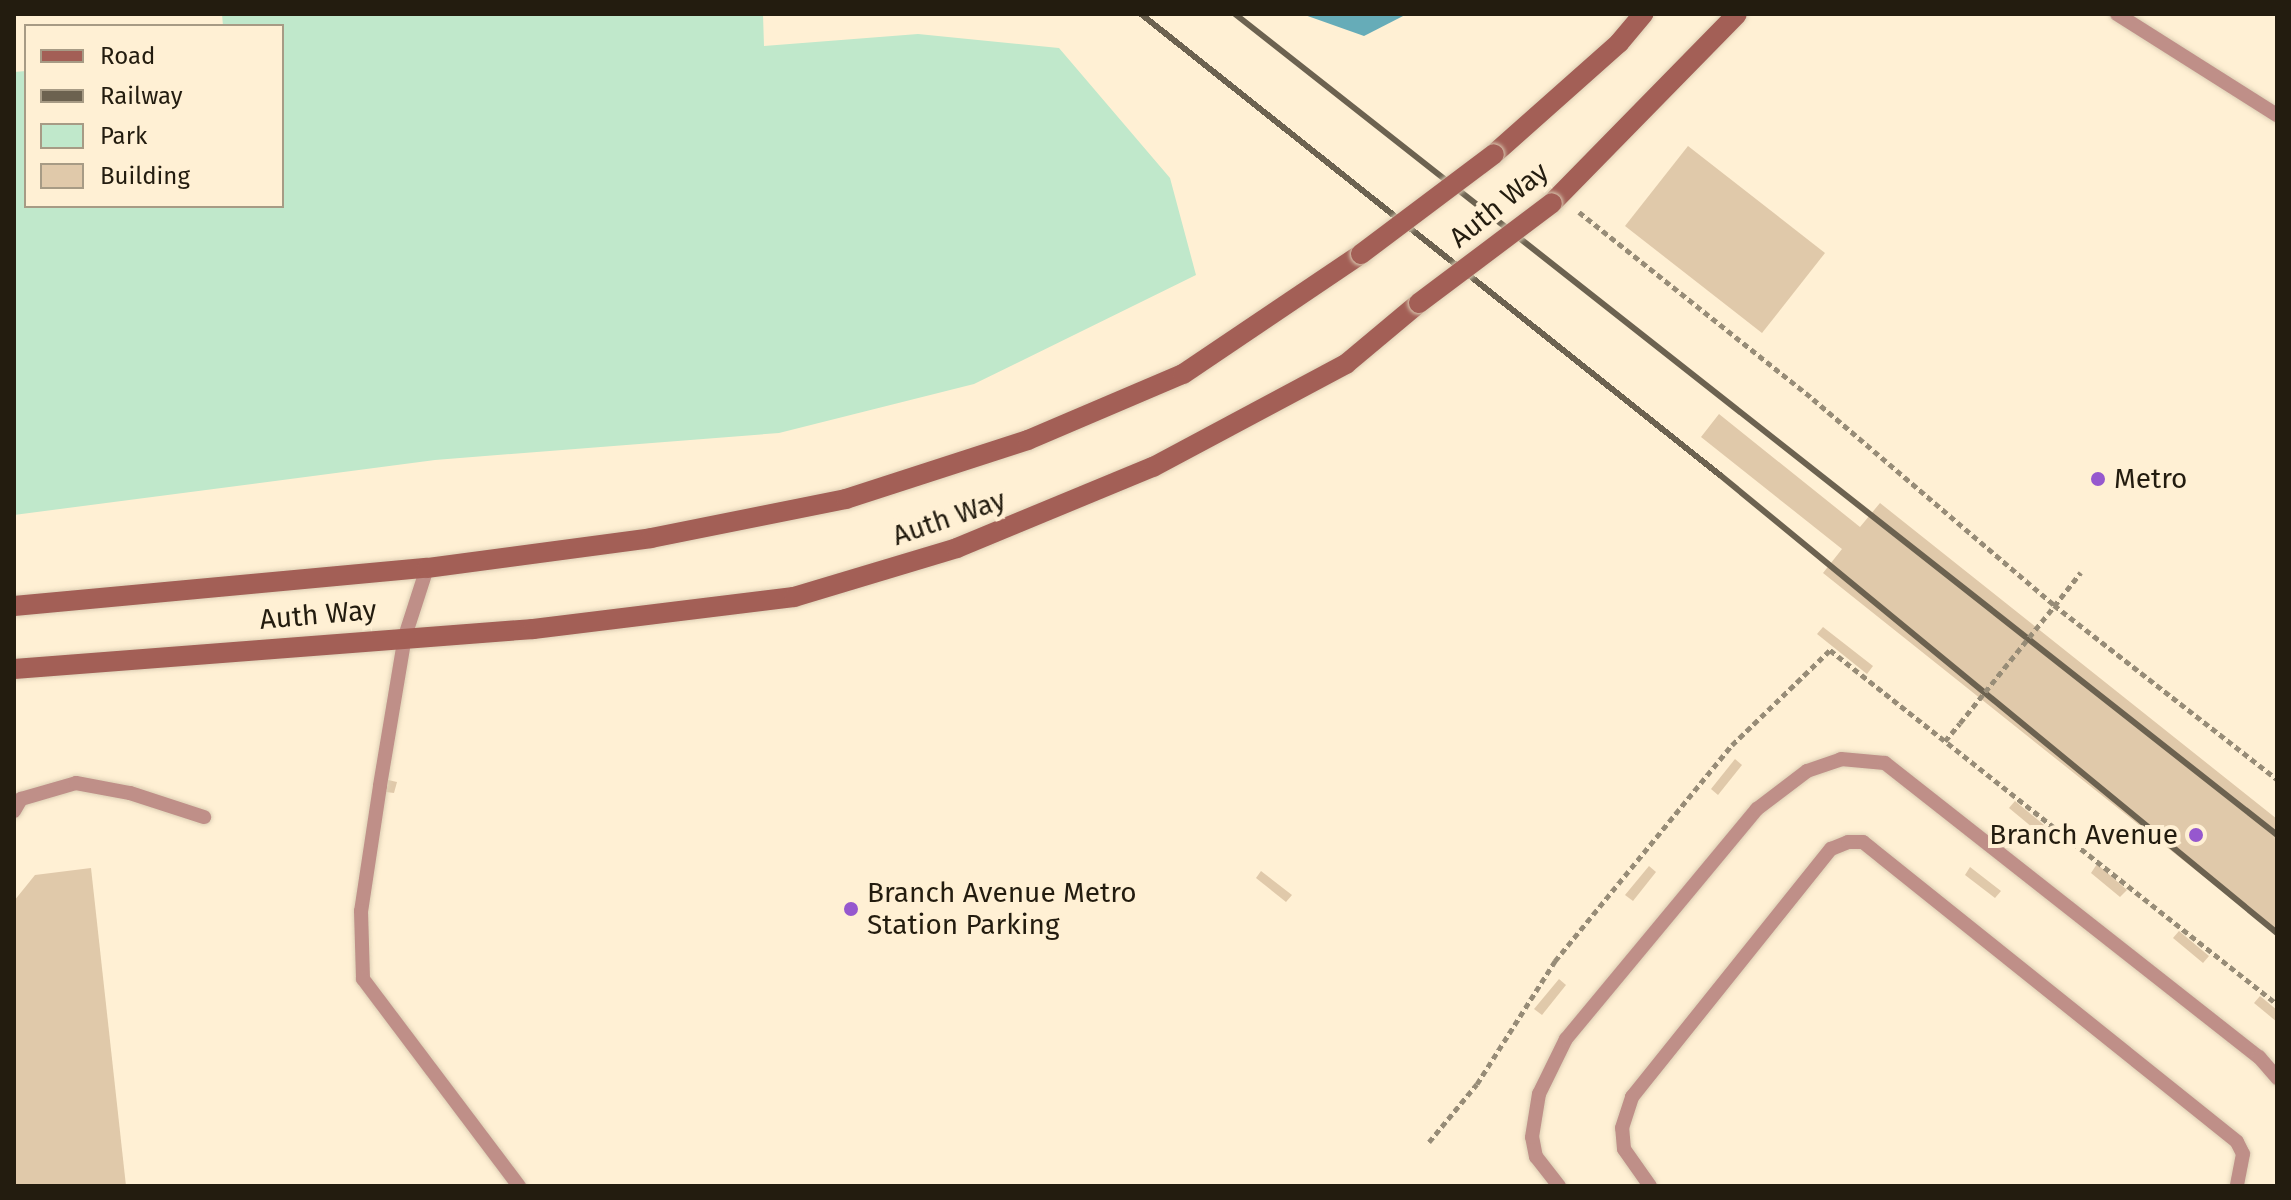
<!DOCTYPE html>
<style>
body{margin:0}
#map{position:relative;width:2291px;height:1200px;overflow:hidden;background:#fff0d4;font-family:"Fira Sans",sans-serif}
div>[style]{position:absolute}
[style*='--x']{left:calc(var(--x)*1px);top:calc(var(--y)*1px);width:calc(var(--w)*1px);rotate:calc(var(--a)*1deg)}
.green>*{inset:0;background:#c0e8cb}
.water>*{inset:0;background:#66acb8}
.building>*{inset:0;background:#e0c9aa}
.path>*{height:5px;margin-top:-2.5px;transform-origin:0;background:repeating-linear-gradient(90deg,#978c77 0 6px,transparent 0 10px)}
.roads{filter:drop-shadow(0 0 2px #dcceb4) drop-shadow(0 0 2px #dcceb4)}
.lane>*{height:14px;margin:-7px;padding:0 7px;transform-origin:7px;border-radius:7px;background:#bf8f88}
.secondary>*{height:20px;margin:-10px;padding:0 10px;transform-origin:10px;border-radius:10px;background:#a35f56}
.rail>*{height:6px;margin:-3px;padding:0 3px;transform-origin:3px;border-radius:3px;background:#6c6250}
.path-bridge>*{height:5px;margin-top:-2.5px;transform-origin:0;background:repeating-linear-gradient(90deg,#978c77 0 6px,transparent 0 10px)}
.bridges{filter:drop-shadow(0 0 2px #dcceb4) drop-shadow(0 0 2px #dcceb4)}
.secondary-bridge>*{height:20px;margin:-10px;padding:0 10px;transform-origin:10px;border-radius:10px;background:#a35f56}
.dots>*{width:22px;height:22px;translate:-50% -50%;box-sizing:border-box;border:4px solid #fff0d4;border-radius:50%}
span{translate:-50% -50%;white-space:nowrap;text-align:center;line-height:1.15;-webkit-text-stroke:8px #fff0d4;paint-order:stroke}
.street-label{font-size:28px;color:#231c0f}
.poi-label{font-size:28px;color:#231c0f}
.left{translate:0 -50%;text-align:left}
.right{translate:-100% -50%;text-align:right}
.frame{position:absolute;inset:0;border:16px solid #231c0f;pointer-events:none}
.legend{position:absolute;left:24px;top:24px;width:260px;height:184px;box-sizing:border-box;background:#fff0d4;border:2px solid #a79b85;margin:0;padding:10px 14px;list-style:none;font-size:24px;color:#231c0f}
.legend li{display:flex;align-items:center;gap:16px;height:40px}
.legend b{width:40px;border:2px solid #a79b85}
</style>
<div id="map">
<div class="green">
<div style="clip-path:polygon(222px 14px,763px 14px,764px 46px,918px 34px,1059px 48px,1170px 178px,1196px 275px,974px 384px,779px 433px,435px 460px,14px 515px,14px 72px,26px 71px,26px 206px,282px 206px,282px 26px,223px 26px)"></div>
</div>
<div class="water">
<div style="clip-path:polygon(1302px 14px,1407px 14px,1364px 36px)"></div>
</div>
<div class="building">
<div style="clip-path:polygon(1688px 146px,1825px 253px,1762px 333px,1625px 226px)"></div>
<div style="clip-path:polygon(1719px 414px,1860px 527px,1880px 503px,2277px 819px,2277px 935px,1823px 573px,1842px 549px,1701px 437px)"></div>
<div style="clip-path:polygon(1823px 627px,1873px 666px,1867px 674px,1817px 634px)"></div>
<div style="clip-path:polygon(1735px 759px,1742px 765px,1718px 795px,1711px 789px)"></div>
<div style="clip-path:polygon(388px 780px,397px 782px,394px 793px,386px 792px)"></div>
<div style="clip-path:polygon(2015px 801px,2044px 825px,2038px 832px,2009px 808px)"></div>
<div style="clip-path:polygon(2097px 864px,2127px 890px,2120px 897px,2091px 873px)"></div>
<div style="clip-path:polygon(1649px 866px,1656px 872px,1633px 901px,1625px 895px)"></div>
<div style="clip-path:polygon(1970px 867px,2001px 891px,1995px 898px,1965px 875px)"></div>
<div style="clip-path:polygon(91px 868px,126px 1186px,14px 1186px,14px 901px,35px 875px)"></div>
<div style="clip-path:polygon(1261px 871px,1292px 895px,1286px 902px,1256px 878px)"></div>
<div style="clip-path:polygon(2179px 931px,2209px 956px,2203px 963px,2173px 938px)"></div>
<div style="clip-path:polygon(1559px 979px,1566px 985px,1542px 1015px,1534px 1009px)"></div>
<div style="clip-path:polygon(2260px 996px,2277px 1010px,2277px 1022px,2254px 1003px)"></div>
</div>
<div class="path">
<div style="--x:1579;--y:212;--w:300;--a:38.6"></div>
<div style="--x:1813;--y:399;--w:317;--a:40.5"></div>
<div style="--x:2054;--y:605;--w:283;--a:38"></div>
<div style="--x:2048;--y:614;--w:53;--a:-51.8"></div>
<div style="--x:1945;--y:741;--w:23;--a:-50"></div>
<div style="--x:1429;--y:1142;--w:75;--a:-50.4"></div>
<div style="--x:1477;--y:1084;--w:146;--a:-57.6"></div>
<div style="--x:1555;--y:961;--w:279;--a:-50.7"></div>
<div style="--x:1732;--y:745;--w:136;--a:-44.1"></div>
<div style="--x:1830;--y:650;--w:570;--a:38.38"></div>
</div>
<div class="roads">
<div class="lane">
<div style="--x:2117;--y:14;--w:189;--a:32.3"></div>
<div style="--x:427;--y:568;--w:71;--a:107.9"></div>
<div style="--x:405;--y:636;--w:152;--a:99.5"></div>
<div style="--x:380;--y:786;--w:126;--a:98.6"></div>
<div style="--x:361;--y:911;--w:68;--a:88.3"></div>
<div style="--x:363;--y:979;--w:259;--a:53"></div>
<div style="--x:14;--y:811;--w:14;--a:-60"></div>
<div style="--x:21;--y:799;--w:57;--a:-16.2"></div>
<div style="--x:76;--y:783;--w:55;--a:10.5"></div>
<div style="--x:130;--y:793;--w:78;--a:18"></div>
<div style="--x:1559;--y:1186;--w:37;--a:-128"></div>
<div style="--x:1536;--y:1157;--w:20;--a:-101"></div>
<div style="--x:1532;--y:1137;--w:44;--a:-80.8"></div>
<div style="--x:1539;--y:1094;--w:61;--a:-63.9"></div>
<div style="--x:1566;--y:1039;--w:299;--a:-50.3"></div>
<div style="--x:1757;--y:809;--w:63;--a:-37.2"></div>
<div style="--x:1807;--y:771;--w:36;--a:-19"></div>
<div style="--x:1841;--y:759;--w:44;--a:5.2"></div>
<div style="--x:1885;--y:763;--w:476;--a:38.2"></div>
<div style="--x:2259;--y:1057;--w:28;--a:49"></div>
<div style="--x:1650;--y:1186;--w:45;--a:-125.1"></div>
<div style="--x:1624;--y:1149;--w:21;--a:-95"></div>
<div style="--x:1622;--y:1128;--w:33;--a:-72"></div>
<div style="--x:1632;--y:1097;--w:318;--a:-51.3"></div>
<div style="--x:1831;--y:849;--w:18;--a:-22"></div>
<div style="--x:1848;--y:842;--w:15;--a:0"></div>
<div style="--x:1863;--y:842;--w:479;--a:38.7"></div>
<div style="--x:2237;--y:1142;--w:13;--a:63"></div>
<div style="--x:2243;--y:1154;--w:33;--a:101"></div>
</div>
<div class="secondary">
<div style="--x:1494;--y:154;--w:167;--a:-41.6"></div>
<div style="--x:1619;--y:43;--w:38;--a:-50"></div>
<div style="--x:1552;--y:203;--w:264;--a:-45.6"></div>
<div style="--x:14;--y:606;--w:415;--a:-5.3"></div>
<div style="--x:427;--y:568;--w:226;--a:-7.6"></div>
<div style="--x:651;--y:538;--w:199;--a:-11.3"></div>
<div style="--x:846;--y:499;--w:191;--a:-18"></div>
<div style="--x:1028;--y:440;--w:168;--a:-23.1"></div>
<div style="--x:1183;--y:374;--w:215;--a:-34"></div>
<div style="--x:14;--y:669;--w:521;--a:-4.41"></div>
<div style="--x:533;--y:629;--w:263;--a:-7"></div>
<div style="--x:794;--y:597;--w:170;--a:-16.7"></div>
<div style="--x:957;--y:548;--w:212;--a:-22.5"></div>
<div style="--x:1153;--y:467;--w:219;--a:-28.1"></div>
<div style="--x:1346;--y:364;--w:95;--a:-39.9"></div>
</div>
</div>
<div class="rail">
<div style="--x:1141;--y:14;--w:740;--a:38.53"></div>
<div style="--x:1720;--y:475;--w:721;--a:39.43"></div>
<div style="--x:1235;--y:14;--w:1327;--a:38.23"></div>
</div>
<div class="path-bridge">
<div style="--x:1960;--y:723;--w:140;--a:-51.1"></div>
</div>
<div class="bridges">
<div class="secondary-bridge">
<div style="--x:1361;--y:254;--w:166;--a:-36.9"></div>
<div style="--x:1419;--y:303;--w:166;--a:-36.9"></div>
</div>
</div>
<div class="dots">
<div style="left:2098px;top:479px;background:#9658ce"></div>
<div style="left:2196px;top:835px;background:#9658ce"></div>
<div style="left:851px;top:909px;background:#9658ce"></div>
</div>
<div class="street-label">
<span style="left:1499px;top:205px;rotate:-39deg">Auth Way</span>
<span style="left:949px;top:518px;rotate:-19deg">Auth Way</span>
<span style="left:318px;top:615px;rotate:-5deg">Auth Way</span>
</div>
<div class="poi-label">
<span class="left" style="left:2114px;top:479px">Metro</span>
<span class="right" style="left:2178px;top:835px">Branch Avenue</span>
<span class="left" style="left:867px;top:909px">Branch Avenue Metro<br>Station Parking</span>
</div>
<div class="frame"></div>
<ul class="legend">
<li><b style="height:10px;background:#a35f56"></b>Road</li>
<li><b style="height:10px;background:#6c6250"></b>Railway</li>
<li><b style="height:22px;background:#c0e8cb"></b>Park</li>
<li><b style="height:22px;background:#e0c9aa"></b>Building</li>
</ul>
</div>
